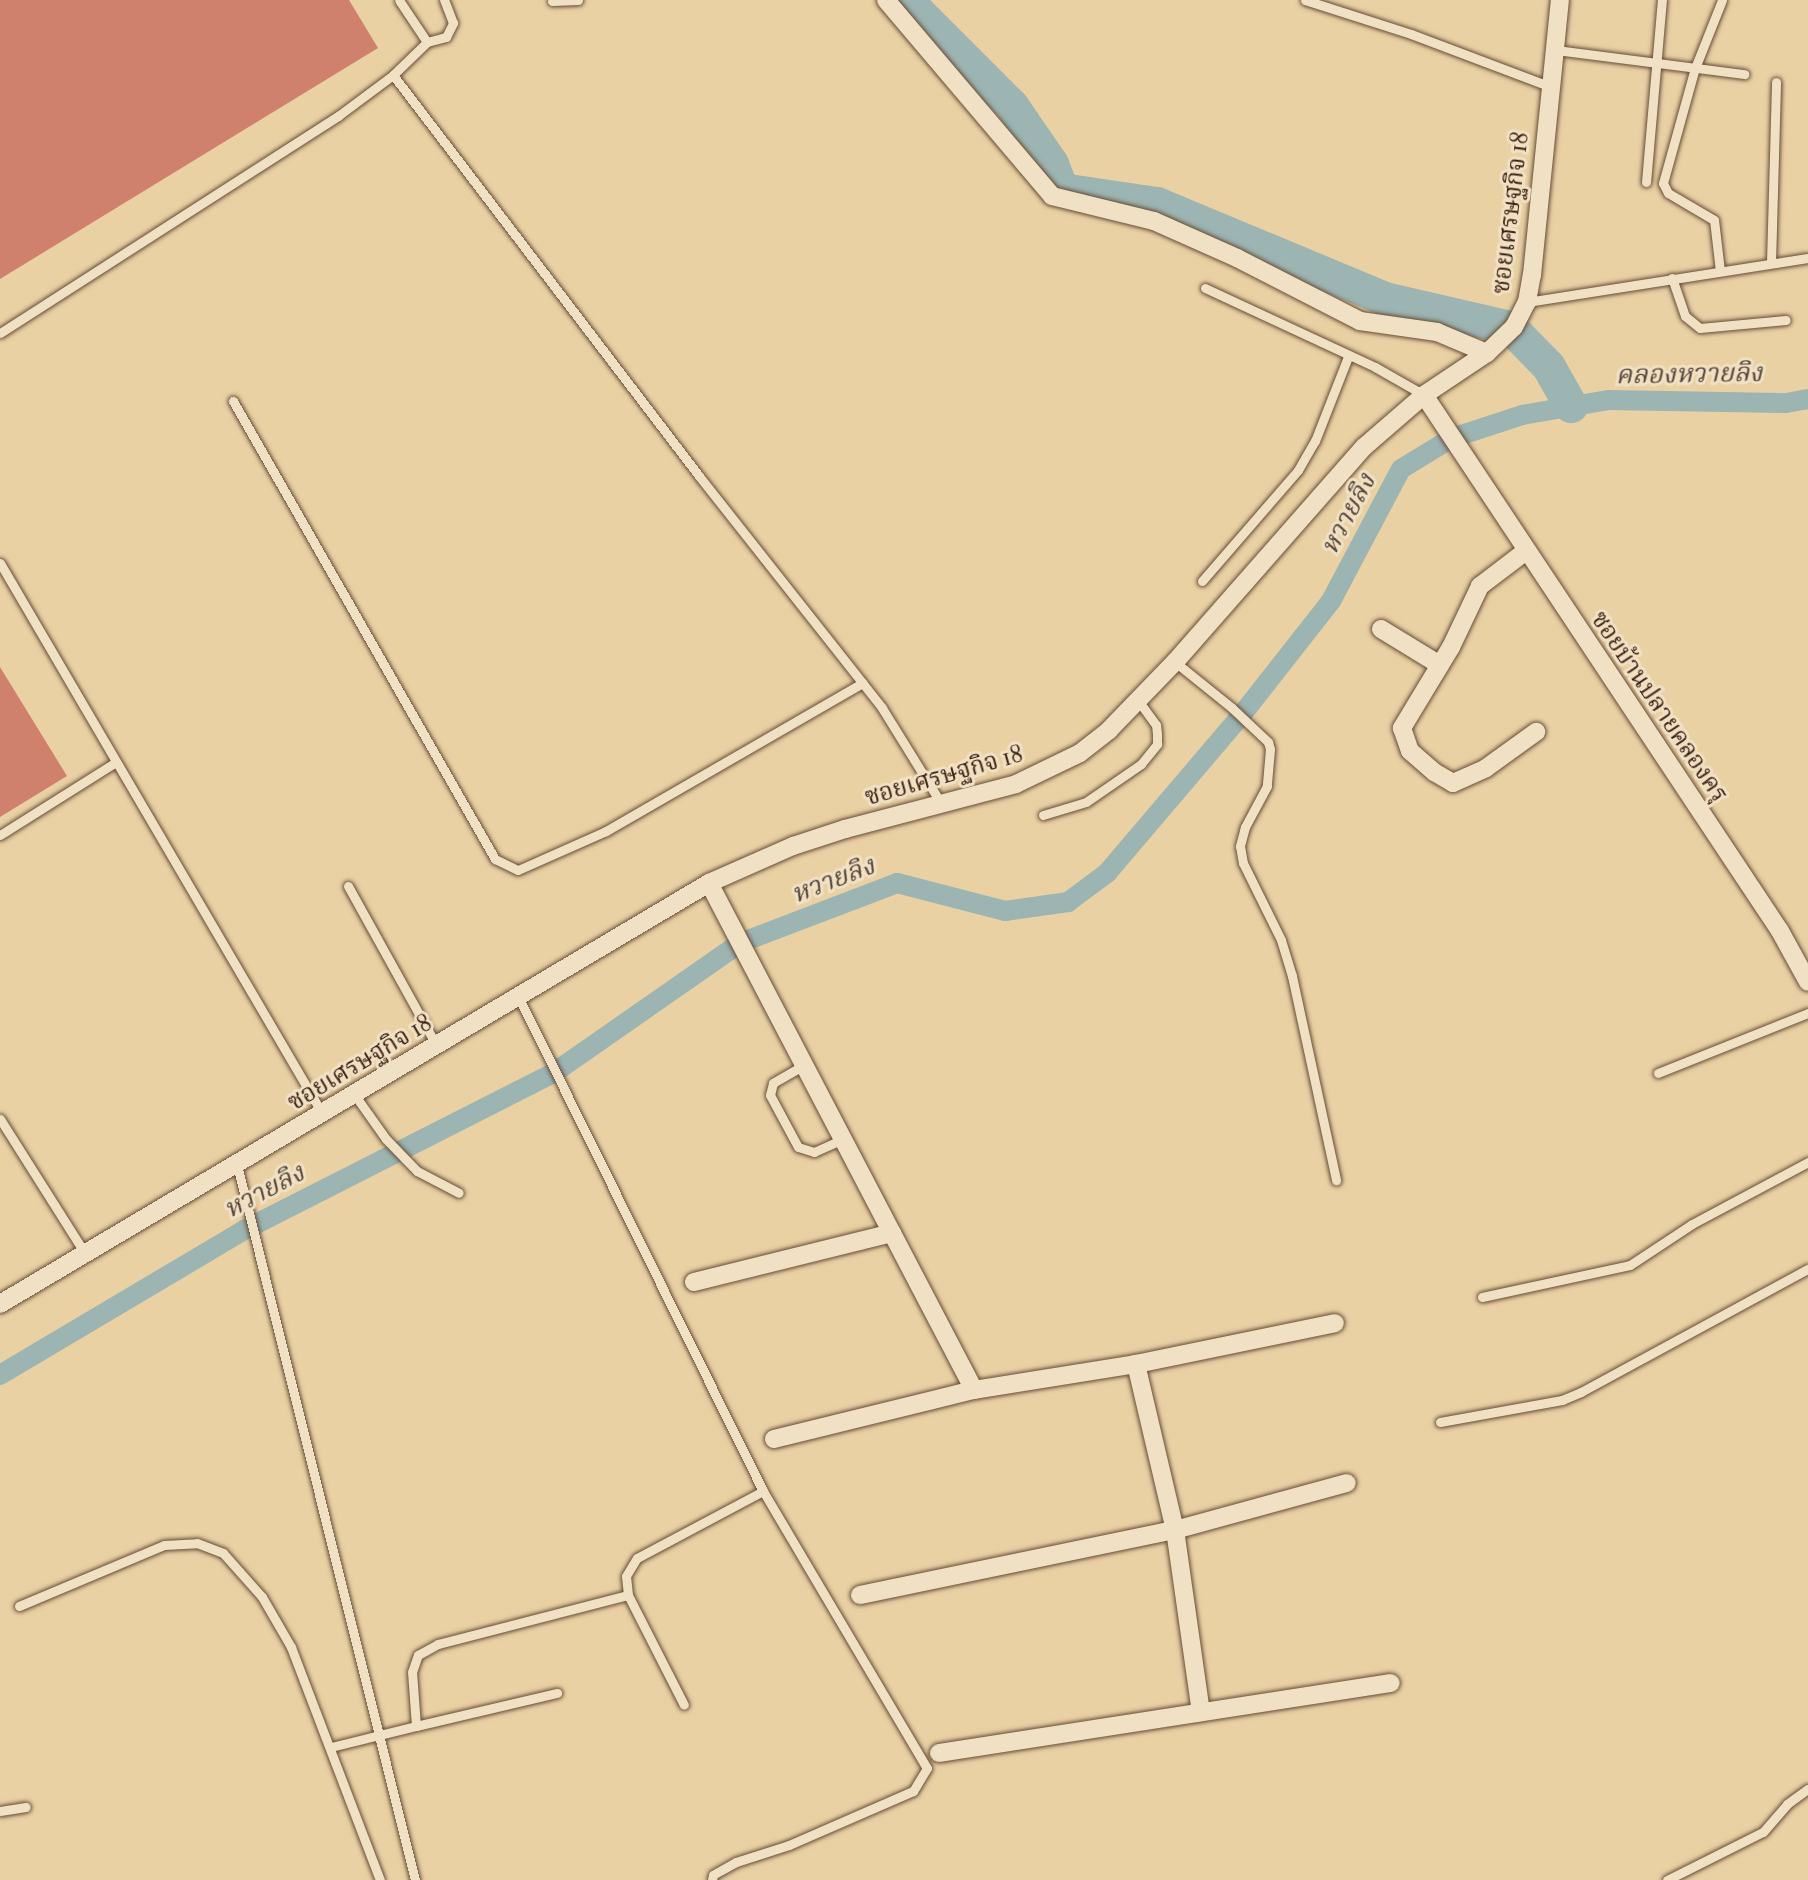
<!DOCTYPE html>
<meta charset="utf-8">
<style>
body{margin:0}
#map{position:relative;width:1808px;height:1880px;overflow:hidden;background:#e9d1a4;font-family:"IM FELL French Canon","Noto Serif Thai",serif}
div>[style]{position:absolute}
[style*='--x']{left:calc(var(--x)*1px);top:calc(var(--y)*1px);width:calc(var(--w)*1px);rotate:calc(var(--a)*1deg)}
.canal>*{height:20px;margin:-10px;padding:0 10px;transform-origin:10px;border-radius:10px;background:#9cb4b2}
.river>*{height:34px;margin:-17px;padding:0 17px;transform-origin:17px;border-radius:17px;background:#9cb4b2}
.building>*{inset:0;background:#cf816e}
.roads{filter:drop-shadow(0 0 2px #664c36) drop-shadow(0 0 2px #664c36)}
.service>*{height:9px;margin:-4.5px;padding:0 4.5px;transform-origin:4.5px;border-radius:4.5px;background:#f1e1c4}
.minor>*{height:18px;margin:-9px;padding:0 9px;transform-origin:9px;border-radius:9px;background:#f1e1c4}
span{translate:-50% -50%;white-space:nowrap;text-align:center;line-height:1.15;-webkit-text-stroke:6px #f1e1c4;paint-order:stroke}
.street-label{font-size:24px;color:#3b1f11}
.water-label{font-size:26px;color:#534439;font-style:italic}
</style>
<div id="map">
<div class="canal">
<div style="--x:0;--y:1375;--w:284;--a:-30.7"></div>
<div style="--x:244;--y:1230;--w:349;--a:-26.9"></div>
<div style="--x:555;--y:1072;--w:226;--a:-34.9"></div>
<div style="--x:740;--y:943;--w:168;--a:-20.9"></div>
<div style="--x:897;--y:883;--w:112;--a:14.5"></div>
<div style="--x:1005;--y:911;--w:64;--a:-8.1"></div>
<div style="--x:1068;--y:902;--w:49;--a:-36.6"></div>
<div style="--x:1107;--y:873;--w:205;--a:-49.6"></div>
<div style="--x:1240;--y:717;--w:147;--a:-51.9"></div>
<div style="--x:1331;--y:601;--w:149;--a:-62.1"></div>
<div style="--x:1401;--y:469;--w:60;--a:-31.3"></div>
<div style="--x:1452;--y:438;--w:74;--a:-18.2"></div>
<div style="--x:1522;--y:415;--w:87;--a:-9.9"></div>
<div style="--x:1608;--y:400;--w:178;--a:1"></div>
<div style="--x:1786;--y:403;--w:22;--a:-10"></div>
</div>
<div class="river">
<div style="--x:906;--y:0;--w:150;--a:45"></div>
<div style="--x:1012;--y:106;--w:70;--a:55.4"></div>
<div style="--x:1052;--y:164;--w:28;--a:69"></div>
<div style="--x:1062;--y:190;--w:96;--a:8.4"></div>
<div style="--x:1157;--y:204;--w:247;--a:22.6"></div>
<div style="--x:1385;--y:299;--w:129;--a:13"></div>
<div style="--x:1511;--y:328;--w:54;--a:45.7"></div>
<div style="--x:1549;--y:367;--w:45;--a:60.6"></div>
</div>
<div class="building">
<div style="clip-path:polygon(0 0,349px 0,378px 48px,0 279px)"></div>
<div style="clip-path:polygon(0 667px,67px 776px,0 817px)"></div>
</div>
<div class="roads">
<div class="service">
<div style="--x:1305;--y:0;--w:111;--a:17.8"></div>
<div style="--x:1411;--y:34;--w:150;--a:20.7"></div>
<div style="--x:552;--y:1;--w:26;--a:-2"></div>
<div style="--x:427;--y:42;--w:20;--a:-15"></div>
<div style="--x:446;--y:37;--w:16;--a:-63"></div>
<div style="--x:453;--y:23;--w:25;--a:-111"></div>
<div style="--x:1556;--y:50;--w:190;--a:7.3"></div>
<div style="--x:393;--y:75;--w:504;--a:52.65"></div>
<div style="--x:699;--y:476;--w:295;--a:51.7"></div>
<div style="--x:882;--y:708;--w:112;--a:58.2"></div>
<div style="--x:1646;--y:182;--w:183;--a:-85"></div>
<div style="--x:1771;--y:263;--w:181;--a:-88.4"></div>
<div style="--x:1720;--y:271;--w:51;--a:-96.7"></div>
<div style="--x:1714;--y:220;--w:53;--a:-149.6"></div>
<div style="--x:1668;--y:193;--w:11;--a:-117"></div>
<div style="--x:1663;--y:183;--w:119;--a:-74.5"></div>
<div style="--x:1695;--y:68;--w:73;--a:-68.3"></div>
<div style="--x:1672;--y:278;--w:40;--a:71.1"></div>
<div style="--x:1685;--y:316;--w:19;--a:39"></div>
<div style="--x:1700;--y:328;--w:86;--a:-5.3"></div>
<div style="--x:1205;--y:288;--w:187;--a:24.9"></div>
<div style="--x:1375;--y:367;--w:56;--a:29.7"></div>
<div style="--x:1527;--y:302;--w:284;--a:-8.9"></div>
<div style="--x:0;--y:333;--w:402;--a:-32.7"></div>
<div style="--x:338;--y:116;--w:69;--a:-36.7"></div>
<div style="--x:393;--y:75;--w:47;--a:-44.1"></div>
<div style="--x:427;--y:42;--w:50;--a:-123.7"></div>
<div style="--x:233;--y:401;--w:528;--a:60.23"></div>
<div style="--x:495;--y:859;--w:25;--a:26"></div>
<div style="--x:518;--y:870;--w:96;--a:-23.9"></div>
<div style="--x:606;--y:831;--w:296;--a:-30"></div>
<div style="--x:0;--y:563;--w:637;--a:59.65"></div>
<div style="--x:1202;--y:581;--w:147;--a:-49.1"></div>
<div style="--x:1298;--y:470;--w:34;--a:-60"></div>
<div style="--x:1315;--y:441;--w:90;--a:-68.6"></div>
<div style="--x:1175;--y:662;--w:73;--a:38.9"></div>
<div style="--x:1232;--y:708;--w:50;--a:43.4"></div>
<div style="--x:1268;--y:742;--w:7;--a:74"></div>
<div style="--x:1270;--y:749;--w:37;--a:95"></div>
<div style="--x:1267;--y:786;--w:47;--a:118.2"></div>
<div style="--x:1245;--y:827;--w:20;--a:105"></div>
<div style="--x:1240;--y:846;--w:17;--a:80"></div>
<div style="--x:1243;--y:863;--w:86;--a:63.7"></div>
<div style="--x:1281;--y:940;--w:38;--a:73"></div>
<div style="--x:1292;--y:976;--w:209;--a:77.8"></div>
<div style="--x:1043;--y:815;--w:45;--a:-16.8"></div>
<div style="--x:1086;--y:802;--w:67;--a:-34.6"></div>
<div style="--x:1141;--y:764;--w:26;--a:-51"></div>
<div style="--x:1157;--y:744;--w:10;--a:-90"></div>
<div style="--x:1157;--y:734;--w:9;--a:-96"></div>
<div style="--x:1156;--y:725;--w:29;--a:-126"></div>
<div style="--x:0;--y:835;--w:137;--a:-32.2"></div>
<div style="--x:348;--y:886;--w:182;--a:61"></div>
<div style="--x:519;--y:998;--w:550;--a:63.67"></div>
<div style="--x:763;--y:1491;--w:322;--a:59.4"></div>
<div style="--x:927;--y:1768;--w:27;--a:121"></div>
<div style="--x:913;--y:1791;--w:135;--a:156.5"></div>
<div style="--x:789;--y:1845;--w:56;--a:162.2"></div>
<div style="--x:736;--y:1862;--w:26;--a:151"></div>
<div style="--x:713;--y:1875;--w:5;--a:101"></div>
<div style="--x:804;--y:1065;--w:36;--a:150"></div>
<div style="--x:773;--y:1083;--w:12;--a:104"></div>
<div style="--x:770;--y:1095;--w:59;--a:61.7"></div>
<div style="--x:798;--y:1147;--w:17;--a:17"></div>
<div style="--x:814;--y:1152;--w:32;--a:-24"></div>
<div style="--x:1658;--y:1073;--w:162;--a:-21.8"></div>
<div style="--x:354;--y:1094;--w:55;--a:54.6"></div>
<div style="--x:386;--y:1139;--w:45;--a:45.9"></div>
<div style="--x:417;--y:1171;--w:47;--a:27.6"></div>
<div style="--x:0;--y:1119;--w:157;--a:57.7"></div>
<div style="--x:237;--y:1165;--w:737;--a:76.02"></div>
<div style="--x:1482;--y:1297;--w:151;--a:-12.2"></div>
<div style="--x:1630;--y:1265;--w:74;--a:-33.5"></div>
<div style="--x:1692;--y:1224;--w:132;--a:-28.1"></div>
<div style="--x:1440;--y:1422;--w:124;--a:-10.2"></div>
<div style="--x:1562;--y:1400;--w:21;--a:-23"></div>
<div style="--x:1581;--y:1392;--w:258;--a:-28.5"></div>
<div style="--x:628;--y:1595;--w:19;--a:-96"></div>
<div style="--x:626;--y:1576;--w:21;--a:-59"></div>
<div style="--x:637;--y:1558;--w:143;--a:-28"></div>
<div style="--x:19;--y:1606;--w:157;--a:-22.8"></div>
<div style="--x:164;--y:1545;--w:33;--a:-3"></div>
<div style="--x:197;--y:1543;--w:28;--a:21"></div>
<div style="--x:223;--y:1553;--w:59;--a:48.4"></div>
<div style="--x:262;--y:1597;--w:58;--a:59.9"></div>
<div style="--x:291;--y:1647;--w:249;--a:69.1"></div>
<div style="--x:416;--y:1726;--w:145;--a:-13.2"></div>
<div style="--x:331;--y:1747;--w:88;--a:-13.9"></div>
<div style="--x:416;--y:1726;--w:54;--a:-94.2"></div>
<div style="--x:412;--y:1672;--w:18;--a:-71"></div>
<div style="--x:418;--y:1655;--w:23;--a:-29"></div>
<div style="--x:438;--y:1644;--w:196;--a:-14.5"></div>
<div style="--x:628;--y:1595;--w:123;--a:63"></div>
<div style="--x:0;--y:1811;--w:26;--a:-9"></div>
<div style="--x:1667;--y:1880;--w:107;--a:-26.6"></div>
<div style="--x:1763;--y:1832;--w:37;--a:-49"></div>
<div style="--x:1787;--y:1804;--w:26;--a:-36"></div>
</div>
<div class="minor">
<div style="--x:886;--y:0;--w:257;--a:49.7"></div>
<div style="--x:1052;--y:196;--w:105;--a:13.8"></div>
<div style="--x:1154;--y:221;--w:91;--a:24"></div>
<div style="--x:1237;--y:258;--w:138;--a:27.1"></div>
<div style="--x:1360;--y:321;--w:78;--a:8.1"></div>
<div style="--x:1437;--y:332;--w:54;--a:22.8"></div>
<div style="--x:1424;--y:395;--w:643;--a:56.41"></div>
<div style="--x:1780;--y:931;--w:58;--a:61.2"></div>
<div style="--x:1526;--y:551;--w:58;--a:142.7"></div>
<div style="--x:1480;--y:586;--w:68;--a:115.4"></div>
<div style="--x:1451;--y:647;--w:95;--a:121.2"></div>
<div style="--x:1402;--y:728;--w:24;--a:71"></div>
<div style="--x:1410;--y:751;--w:32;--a:41"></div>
<div style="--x:1434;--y:772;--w:22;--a:30"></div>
<div style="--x:1453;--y:783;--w:36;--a:-24"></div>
<div style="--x:1486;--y:768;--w:62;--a:-35.8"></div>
<div style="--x:1381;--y:629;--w:69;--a:31.4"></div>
<div style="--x:709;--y:883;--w:572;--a:62.4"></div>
<div style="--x:694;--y:1282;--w:204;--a:-13.9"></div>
<div style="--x:0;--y:1304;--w:825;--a:-30.7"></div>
<div style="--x:709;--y:883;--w:92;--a:-23.8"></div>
<div style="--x:793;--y:846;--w:55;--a:-18.1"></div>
<div style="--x:845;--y:829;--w:177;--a:-14.7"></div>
<div style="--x:1016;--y:784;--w:71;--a:-25.8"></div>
<div style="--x:1080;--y:753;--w:37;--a:-38"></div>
<div style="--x:1109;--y:730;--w:95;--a:-45.9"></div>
<div style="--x:1175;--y:662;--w:286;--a:-48.7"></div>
<div style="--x:1364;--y:447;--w:79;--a:-40.9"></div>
<div style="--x:1424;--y:395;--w:76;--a:-33.7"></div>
<div style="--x:1487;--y:353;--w:37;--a:-44"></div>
<div style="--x:1514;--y:327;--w:28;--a:-63"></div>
<div style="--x:1527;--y:302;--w:27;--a:-80"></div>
<div style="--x:1532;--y:275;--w:276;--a:-84.2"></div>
<div style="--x:1136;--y:1364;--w:171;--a:76.8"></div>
<div style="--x:1175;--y:1530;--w:184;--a:81.9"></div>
<div style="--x:774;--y:1439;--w:206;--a:-13.8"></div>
<div style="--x:974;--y:1390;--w:164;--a:-9.1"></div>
<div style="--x:1136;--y:1364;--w:203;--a:-11.6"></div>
<div style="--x:860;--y:1595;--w:322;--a:-11.7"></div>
<div style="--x:1175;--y:1530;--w:178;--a:-15.3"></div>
<div style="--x:939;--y:1753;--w:457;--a:-8.8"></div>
</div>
</div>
<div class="street-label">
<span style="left:1511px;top:213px;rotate:-83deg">ซอยเศรษฐกิจ 18</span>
<span style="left:1659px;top:707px;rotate:56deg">ซอยบ้านปลายคลองครุ</span>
<span style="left:944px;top:776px;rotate:-16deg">ซอยเศรษฐกิจ 18</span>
<span style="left:360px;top:1063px;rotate:-31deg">ซอยเศรษฐกิจ 18</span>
</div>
<div class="water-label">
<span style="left:1689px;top:374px;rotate:-1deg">คลองหวายลิง</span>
<span style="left:1348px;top:514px;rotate:-62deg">หวายลิง</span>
<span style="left:833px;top:880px;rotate:-21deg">หวายลิง</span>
<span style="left:264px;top:1191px;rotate:-28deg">หวายลิง</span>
</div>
</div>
